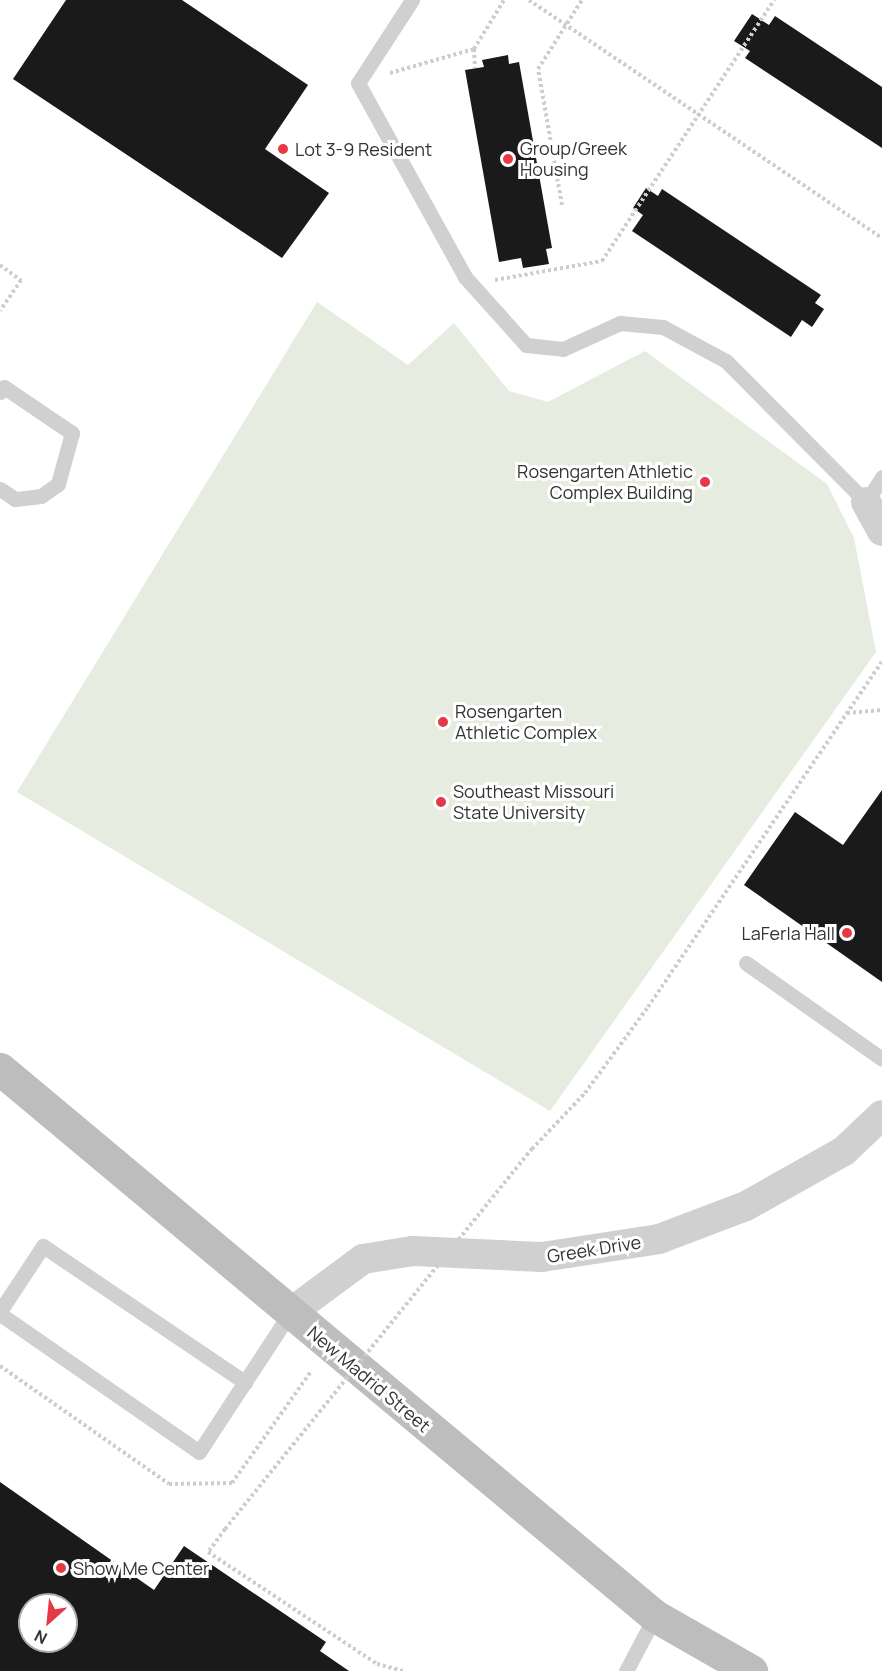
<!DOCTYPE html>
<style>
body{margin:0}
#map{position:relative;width:882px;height:1671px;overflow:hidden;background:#fff;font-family:Manrope,sans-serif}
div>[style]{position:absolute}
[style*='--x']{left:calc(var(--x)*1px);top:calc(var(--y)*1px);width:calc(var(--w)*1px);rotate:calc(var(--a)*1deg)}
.green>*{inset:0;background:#e6ecdf}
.building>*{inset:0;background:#1a1a1a}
.path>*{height:4px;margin-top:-2px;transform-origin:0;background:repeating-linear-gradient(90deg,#cdcdcd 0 3px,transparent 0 6px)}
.lane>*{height:15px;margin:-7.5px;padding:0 7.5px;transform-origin:7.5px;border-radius:7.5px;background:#d0d0d0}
.street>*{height:30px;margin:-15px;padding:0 15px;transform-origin:15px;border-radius:15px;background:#d0d0d0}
.secondary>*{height:33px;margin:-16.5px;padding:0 16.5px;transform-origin:16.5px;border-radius:16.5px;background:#bdbdbd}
.path-bridge>*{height:4px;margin-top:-2px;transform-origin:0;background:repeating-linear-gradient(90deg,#cdcdcd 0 3px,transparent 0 6px)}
.dots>*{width:16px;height:16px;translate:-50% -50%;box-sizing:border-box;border:3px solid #fff;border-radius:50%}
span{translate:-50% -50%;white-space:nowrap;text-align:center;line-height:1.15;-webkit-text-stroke:6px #fff;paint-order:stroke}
.poi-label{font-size:18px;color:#333}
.left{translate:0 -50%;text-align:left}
.right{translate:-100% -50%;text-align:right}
.street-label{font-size:18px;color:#333}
.north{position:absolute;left:18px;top:1593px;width:60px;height:60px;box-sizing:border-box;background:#fff;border:2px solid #adadad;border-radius:50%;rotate:207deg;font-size:16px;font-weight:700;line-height:24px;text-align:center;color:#333}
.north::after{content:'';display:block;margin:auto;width:21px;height:27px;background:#e63946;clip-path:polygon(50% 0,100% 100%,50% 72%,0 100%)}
</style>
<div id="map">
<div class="green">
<div style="clip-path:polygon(317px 302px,408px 365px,454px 323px,509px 391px,548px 402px,645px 351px,827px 484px,854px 538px,876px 652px,550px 1111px,17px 792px)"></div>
</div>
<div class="building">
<div style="clip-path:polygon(66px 0,182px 0,308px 85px,265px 149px,329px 193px,282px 258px,13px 79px)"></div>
<div style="clip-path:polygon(752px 14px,769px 25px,775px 16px,882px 87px,882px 148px,745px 58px,750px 51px,734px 41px)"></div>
<div style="clip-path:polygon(508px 55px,509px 64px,519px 62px,552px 248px,546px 249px,549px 264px,523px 268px,521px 258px,499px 262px,465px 70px,484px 67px,482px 60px)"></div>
<div style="clip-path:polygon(646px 188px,658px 196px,662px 189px,821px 295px,815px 303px,824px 309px,812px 327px,802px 320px,791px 337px,632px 231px,643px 215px,633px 208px)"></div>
<div style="clip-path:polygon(882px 790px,882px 982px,744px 885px,795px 812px,843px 845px)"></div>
<div style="clip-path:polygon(evenodd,0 1482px,154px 1590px,184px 1546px,326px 1642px,320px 1651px,349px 1671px,0 1671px,0 1482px,30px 1605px,66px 1605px,66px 1641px,30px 1641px,30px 1605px)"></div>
</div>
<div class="path">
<div style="--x:529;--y:0;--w:426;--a:34"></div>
<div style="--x:474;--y:49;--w:19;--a:87"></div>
<div style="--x:390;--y:73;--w:87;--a:-15.9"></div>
<div style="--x:474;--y:49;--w:57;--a:-58.5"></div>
<div style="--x:562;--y:205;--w:138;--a:-100"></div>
<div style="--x:538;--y:69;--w:82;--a:-57.5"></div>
<div style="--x:0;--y:265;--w:26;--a:36"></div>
<div style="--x:21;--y:280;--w:37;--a:124"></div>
<div style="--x:495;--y:280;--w:109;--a:-10.1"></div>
<div style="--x:602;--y:261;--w:313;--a:-56.6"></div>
<div style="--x:847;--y:713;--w:35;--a:-5"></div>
<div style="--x:532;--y:1149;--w:77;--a:-46.6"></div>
<div style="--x:585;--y:1093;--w:107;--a:-53.8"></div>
<div style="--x:648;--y:1007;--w:417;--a:-55.9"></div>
<div style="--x:0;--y:1366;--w:206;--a:34.9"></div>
<div style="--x:169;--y:1484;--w:63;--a:-0.9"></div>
<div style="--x:232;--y:1483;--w:138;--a:-54.7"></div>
<div style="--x:225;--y:1529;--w:29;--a:126"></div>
<div style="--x:208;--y:1552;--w:203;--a:33.5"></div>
<div style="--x:377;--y:1664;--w:27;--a:15"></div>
</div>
<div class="lane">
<div style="--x:412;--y:0;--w:99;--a:123"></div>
<div style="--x:358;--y:83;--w:222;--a:61.1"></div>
<div style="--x:465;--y:277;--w:91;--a:48.1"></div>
<div style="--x:526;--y:345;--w:37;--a:6"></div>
<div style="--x:563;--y:349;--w:63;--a:-24.5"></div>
<div style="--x:620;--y:323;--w:43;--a:5.3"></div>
<div style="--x:663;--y:327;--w:72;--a:28.4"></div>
<div style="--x:726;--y:361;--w:199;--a:45.2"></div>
<div style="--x:866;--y:502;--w:30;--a:-57"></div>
<div style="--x:0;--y:392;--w:6;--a:-51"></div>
<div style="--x:4;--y:387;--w:82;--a:34.1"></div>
<div style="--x:72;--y:433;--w:53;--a:105.4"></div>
<div style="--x:58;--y:484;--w:21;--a:145"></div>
<div style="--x:41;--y:496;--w:26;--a:173"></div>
<div style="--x:15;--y:499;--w:18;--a:-146"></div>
<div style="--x:746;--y:963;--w:166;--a:35.2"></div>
<div style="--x:0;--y:1311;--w:78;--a:-56.5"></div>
<div style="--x:43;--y:1246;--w:244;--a:34"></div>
<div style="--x:0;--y:1314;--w:242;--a:34.7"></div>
<div style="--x:199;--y:1452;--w:166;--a:-56.8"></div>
<div style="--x:626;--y:1671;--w:62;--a:-62.2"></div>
</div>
<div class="street">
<div style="--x:866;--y:502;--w:33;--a:61"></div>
<div style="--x:290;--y:1313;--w:91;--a:-36.5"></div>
<div style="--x:363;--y:1259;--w:51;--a:-9.1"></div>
<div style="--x:413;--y:1251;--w:129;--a:2.7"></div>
<div style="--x:542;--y:1257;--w:118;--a:-8.7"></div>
<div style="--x:659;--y:1239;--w:93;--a:-20.8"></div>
<div style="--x:746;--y:1206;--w:112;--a:-29.3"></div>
<div style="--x:844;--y:1151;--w:52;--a:-43.5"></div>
</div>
<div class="secondary">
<div style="--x:0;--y:1069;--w:853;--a:39.87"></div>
<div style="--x:655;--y:1616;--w:111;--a:29.8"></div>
</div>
<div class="path-bridge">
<div style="--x:225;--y:1529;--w:489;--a:-51.1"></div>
</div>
<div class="dots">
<div style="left:283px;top:149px;background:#e63946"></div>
<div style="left:508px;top:159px;background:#e63946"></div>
<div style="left:705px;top:482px;background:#e63946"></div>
<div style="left:443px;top:722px;background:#e63946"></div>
<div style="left:441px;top:802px;background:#e63946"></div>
<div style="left:847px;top:933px;background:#e63946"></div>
<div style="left:61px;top:1568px;background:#e63946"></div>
</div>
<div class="poi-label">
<span class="left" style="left:295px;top:149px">Lot 3-9 Resident</span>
<span class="left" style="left:520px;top:159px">Group/Greek<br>Housing</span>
<span class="right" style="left:693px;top:482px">Rosengarten Athletic<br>Complex Building</span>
<span class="left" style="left:455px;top:722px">Rosengarten<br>Athletic Complex</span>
<span class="left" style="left:453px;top:802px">Southeast Missouri<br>State University</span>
<span class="right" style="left:835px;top:933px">LaFerla Hall</span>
<span class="left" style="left:73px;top:1568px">Show Me Center</span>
</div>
<div class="street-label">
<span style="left:594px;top:1249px;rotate:-9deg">Greek Drive</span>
<span style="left:369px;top:1379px;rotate:40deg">New Madrid Street</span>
</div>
<div class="north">N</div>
</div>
